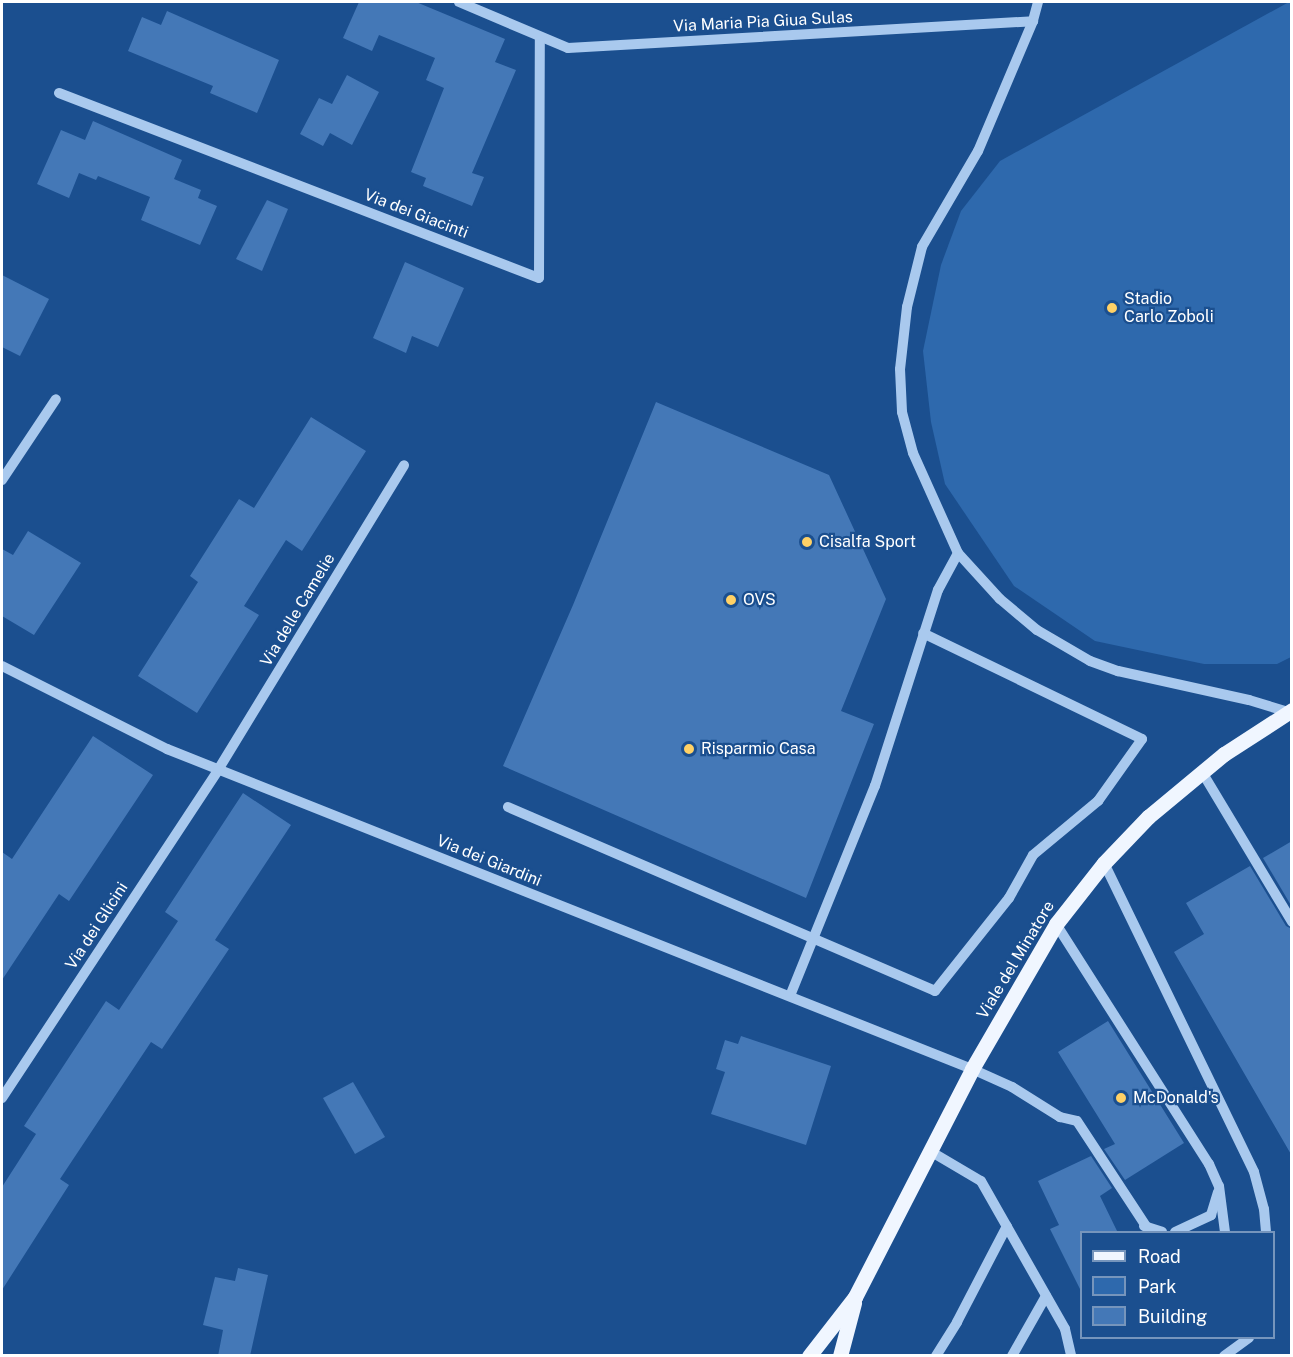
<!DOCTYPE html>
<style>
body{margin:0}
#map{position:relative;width:1293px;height:1357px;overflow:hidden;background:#1b4f8f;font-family:"Public Sans",sans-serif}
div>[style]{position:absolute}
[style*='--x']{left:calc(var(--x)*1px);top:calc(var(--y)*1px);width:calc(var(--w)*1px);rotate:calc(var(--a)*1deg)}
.green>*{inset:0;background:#2e69ad}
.building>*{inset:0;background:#4478b7}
.minor>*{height:10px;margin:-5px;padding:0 5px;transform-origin:5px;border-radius:5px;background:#a9c9ee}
.major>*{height:15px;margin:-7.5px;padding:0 7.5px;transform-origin:7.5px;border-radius:7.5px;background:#f0f6ff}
.dots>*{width:16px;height:16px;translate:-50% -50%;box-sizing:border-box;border:3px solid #1b4f8f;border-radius:50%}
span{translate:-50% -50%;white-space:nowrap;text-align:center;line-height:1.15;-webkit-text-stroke:4.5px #1b4f8f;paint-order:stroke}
.street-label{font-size:16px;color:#fff}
.poi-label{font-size:16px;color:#fff}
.left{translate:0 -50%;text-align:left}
.frame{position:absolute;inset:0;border:3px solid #fff;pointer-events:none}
.legend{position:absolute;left:1080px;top:1231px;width:195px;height:108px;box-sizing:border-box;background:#1b4f8f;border:2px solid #7695bc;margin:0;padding:8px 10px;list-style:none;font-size:18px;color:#fff}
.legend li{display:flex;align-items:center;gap:12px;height:30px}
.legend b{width:30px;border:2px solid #7695bc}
</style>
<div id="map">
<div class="green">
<div style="clip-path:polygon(1289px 2px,1292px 2px,1291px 657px,1277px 664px,1204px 664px,1095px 641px,1014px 586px,945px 484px,931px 422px,923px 351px,941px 265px,961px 211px,1000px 161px)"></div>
</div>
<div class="building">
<div style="clip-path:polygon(359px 2px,416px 2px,505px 39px,495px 62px,516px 70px,472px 173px,484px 177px,472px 206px,423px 186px,426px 178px,411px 172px,444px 88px,426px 80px,435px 58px,379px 35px,372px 51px,343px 38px)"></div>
<div style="clip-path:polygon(167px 11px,279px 60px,257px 113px,210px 93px,213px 86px,128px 51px,142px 17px,161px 25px)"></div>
<div style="clip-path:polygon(347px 75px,379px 92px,352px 145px,330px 133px,323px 146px,300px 134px,319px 98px,332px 104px)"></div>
<div style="clip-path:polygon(93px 121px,182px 160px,174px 179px,201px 190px,198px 198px,217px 206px,200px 245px,141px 220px,150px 197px,98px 176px,96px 180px,79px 173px,69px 198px,37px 184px,61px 130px,85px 140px)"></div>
<div style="clip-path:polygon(267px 200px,288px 209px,262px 271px,236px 259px)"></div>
<div style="clip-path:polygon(405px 262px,464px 288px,438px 347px,412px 336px,406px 353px,373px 338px)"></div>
<div style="clip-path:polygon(2px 275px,49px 299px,20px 356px,2px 347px)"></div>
<div style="clip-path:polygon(656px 402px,829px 475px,886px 599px,841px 711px,874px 724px,806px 898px,503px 766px,573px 605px)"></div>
<div style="clip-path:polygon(311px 417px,366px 451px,302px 551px,286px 540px,244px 606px,259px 615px,197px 713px,138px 676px,198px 582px,190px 576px,239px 499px,254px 508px)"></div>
<div style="clip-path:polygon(28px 531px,81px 563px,34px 635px,2px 616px,2px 549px,13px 555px)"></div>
<div style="clip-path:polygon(93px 736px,153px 775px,69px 901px,59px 894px,2px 980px,2px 852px,12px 859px)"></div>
<div style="clip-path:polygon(243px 793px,291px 825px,215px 940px,229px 949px,162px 1049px,151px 1042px,60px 1179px,69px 1185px,2px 1290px,2px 1187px,36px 1134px,24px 1126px,106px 1001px,119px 1010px,178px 921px,165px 912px)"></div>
<div style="clip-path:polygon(1292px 841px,1292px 907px,1263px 858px)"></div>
<div style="clip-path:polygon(1250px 866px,1286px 926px,1292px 929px,1292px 1156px,1174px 952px,1204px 934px,1186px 903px)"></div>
<div style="clip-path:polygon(1108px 1021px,1184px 1143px,1125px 1180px,1104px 1149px,1115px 1144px,1058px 1052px)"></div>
<div style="clip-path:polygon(741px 1036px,831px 1066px,806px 1145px,711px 1114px,725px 1072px,716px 1069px,725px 1040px,738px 1044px)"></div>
<div style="clip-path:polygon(353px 1082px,385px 1137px,355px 1154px,323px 1098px)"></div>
<div style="clip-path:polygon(1091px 1156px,1112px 1188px,1100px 1196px,1118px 1233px,1082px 1233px,1082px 1293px,1050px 1229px,1059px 1225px,1038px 1181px)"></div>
<div style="clip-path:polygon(238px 1268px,268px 1275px,250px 1356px,218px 1356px,223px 1330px,203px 1325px,215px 1277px,235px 1281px)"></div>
</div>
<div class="minor">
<div style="--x:459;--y:2;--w:118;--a:22.9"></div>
<div style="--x:568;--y:48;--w:466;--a:-3.3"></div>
<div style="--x:1038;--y:2;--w:20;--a:105"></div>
<div style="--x:1033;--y:21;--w:141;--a:112.9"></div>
<div style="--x:978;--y:151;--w:111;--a:120.3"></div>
<div style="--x:922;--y:247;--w:62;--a:104"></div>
<div style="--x:907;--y:307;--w:62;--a:96.4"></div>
<div style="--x:900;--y:369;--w:43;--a:87.3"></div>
<div style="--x:902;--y:412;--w:42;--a:75"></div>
<div style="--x:913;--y:453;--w:110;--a:65.8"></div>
<div style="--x:958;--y:553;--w:62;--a:47.6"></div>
<div style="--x:1000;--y:599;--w:48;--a:40"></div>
<div style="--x:1037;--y:630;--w:61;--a:30.3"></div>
<div style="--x:1090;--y:661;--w:30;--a:20"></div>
<div style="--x:1118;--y:671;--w:134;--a:12.5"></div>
<div style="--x:1249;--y:700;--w:41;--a:17.1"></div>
<div style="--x:59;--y:93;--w:514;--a:21.08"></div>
<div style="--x:539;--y:278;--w:240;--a:-89.8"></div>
<div style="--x:2;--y:480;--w:97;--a:-56.3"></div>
<div style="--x:2;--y:666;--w:185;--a:26.7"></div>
<div style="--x:167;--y:749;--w:866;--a:21.68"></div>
<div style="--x:972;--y:1069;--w:44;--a:24.2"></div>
<div style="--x:1012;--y:1087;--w:57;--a:32"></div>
<div style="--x:1060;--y:1117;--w:17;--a:13"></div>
<div style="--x:1077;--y:1121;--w:133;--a:56.7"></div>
<div style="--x:1202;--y:772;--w:175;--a:59"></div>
<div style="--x:508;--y:807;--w:465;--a:23.3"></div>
<div style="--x:935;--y:991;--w:119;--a:-51.5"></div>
<div style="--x:1009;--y:898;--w:49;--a:-60.8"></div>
<div style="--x:1033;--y:855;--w:85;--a:-39.7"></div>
<div style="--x:1098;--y:801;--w:76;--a:-54.6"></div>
<div style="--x:1142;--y:739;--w:243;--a:-154.2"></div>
<div style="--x:1104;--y:863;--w:343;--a:64.1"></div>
<div style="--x:1254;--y:1172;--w:38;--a:75"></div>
<div style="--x:1264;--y:1209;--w:23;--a:85"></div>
<div style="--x:1056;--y:924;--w:285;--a:57.5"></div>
<div style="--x:1209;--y:1164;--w:24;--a:66"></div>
<div style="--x:1219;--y:1186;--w:46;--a:82.6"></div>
<div style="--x:790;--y:996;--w:227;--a:-68"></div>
<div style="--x:875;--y:786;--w:206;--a:-72.2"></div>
<div style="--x:938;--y:590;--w:42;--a:-61.6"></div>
<div style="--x:2;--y:1098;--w:393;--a:-56.6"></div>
<div style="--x:218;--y:770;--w:357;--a:-58.6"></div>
<div style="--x:930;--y:1151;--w:59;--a:30.5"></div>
<div style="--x:981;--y:1181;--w:170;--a:60.4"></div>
<div style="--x:1065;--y:1329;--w:28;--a:77"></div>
<div style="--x:1144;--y:1226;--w:19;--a:18"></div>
<div style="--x:1175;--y:1232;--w:40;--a:-25"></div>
<div style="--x:1211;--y:1215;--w:24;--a:-73"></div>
<div style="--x:936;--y:1356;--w:40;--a:-58"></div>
<div style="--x:957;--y:1322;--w:108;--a:-62.5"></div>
<div style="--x:1012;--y:1356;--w:69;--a:-60.5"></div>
<div style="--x:1224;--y:1356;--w:31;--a:-36"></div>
</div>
<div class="major">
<div style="--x:809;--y:1356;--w:75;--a:-52.1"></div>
<div style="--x:855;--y:1297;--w:256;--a:-62.8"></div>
<div style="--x:972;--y:1069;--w:168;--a:-59.9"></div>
<div style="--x:1056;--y:924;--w:78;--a:-51.8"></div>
<div style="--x:1104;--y:863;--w:64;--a:-46.3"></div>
<div style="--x:1148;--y:817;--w:99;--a:-39.7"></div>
<div style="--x:1224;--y:754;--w:81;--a:-32.9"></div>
<div style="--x:840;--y:1356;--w:55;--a:-75.2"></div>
</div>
<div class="dots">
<div style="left:1112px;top:308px;background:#ffd166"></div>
<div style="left:807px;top:542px;background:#ffd166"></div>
<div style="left:731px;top:600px;background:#ffd166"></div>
<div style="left:689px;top:749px;background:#ffd166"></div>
<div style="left:1121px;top:1098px;background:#ffd166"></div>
</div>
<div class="street-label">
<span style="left:763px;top:22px;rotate:-3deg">Via Maria Pia Giua Sulas</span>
<span style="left:416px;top:214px;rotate:21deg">Via dei Giacinti</span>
<span style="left:298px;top:610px;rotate:-59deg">Via delle Camelie</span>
<span style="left:489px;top:861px;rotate:22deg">Via dei Giardini</span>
<span style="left:97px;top:926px;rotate:-57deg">Via dei Glicini</span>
<span style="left:1016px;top:960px;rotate:-59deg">Viale del Minatore</span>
</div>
<div class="poi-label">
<span class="left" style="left:1124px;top:308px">Stadio<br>Carlo Zoboli</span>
<span class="left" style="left:819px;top:542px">Cisalfa Sport</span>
<span class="left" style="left:743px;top:600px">OVS</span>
<span class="left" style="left:701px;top:749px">Risparmio Casa</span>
<span class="left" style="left:1133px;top:1098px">McDonald's</span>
</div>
<div class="frame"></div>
<ul class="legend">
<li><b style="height:8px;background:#f0f6ff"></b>Road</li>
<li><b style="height:16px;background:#2e69ad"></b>Park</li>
<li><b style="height:16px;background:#4478b7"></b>Building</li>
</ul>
</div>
